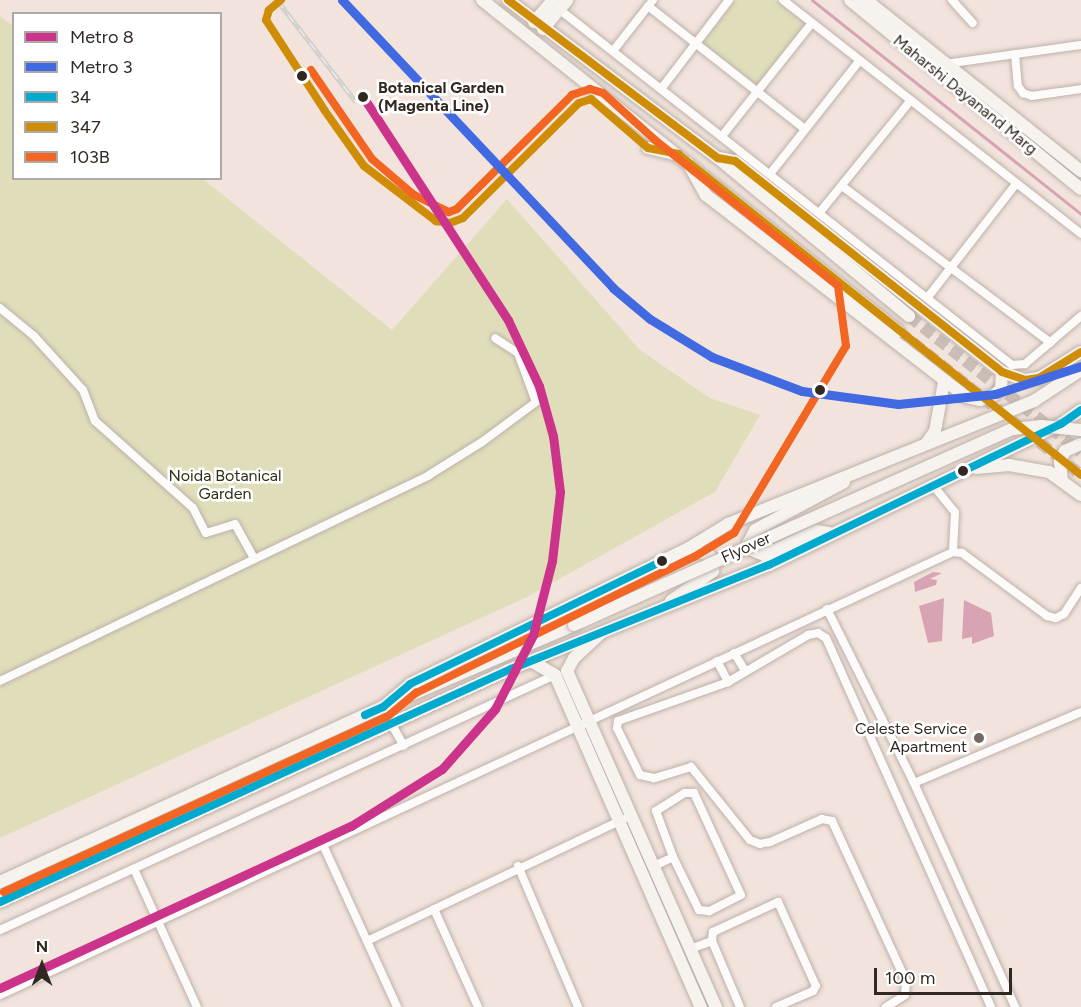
<!DOCTYPE html>
<style>
body{margin:0}
#map{position:relative;width:1081px;height:1007px;overflow:hidden;background:#f2e4dc;font-family:Figtree,sans-serif}
div>[style]{position:absolute}
[style*='--x']{left:calc(var(--x)*1px);top:calc(var(--y)*1px);width:calc(var(--w)*1px);rotate:calc(var(--a)*1deg)}
.green>*{inset:0;background:#e0deba}
.water>*{inset:0;background:#d8a4b3}
.stream>*{height:3px;margin:-1.5px;padding:0 1.5px;transform-origin:1.5px;border-radius:1.5px;background:#d8a4b3}
.secondary-tunnel>*{height:12px;margin-top:-6px;transform-origin:0;background:repeating-linear-gradient(90deg,#cbbeb7 0 12px,transparent 0 18px)}
.roads{filter:drop-shadow(0 0 2px #bcb1aa) drop-shadow(0 0 2px #bcb1aa)}
.street>*{height:8px;margin:-4px;padding:0 4px;transform-origin:4px;border-radius:4px;background:#fdfbfa}
.secondary>*{height:12px;margin:-6px;padding:0 6px;transform-origin:6px;border-radius:6px;background:#f6f2ee}
.rail>*{height:5px;margin-top:-2.5px;transform-origin:0;background:repeating-linear-gradient(90deg,#fff 0 9px,#d3d0cd 0 18px);box-sizing:border-box;border-block:2px solid #d3d0cd}
.bridges{filter:drop-shadow(0 0 2px #bcb1aa) drop-shadow(0 0 2px #bcb1aa)}
.secondary-bridge>*{height:12px;margin:-6px;padding:0 6px;transform-origin:6px;border-radius:6px;background:#f6f2ee}
.bus-1>*{height:8px;margin:-4px;padding:0 4px;transform-origin:4px;border-radius:4px;background:#00a9ce}
.bus-2>*{height:8px;margin:-4px;padding:0 4px;transform-origin:4px;border-radius:4px;background:#cf8d07}
.bus-3>*{height:8px;margin:-4px;padding:0 4px;transform-origin:4px;border-radius:4px;background:#f26522}
.metro-1>*{height:9px;margin:-4.5px;padding:0 4.5px;transform-origin:4.5px;border-radius:4.5px;background:#cc338b}
.metro-2>*{height:9px;margin:-4.5px;padding:0 4.5px;transform-origin:4.5px;border-radius:4.5px;background:#4169e1}
.dots>*{width:16px;height:16px;translate:-50% -50%;box-sizing:border-box;border:3px solid #fff;border-radius:50%}
span{translate:-50% -50%;white-space:nowrap;text-align:center;line-height:1.15;-webkit-text-stroke:5px #fff;paint-order:stroke}
.stop-label{font-size:16px;color:#312822;font-weight:700}
.left{translate:0 -50%;text-align:left}
.street-label{font-size:16px;color:#312822}
.park-label{font-size:16px;color:#2d3012}
.poi-label{font-size:16px;color:#312822}
.right{translate:-100% -50%;text-align:right}
.legend{position:absolute;left:12px;top:12px;width:210px;height:168px;box-sizing:border-box;background:#fff;border:2px solid #ada9a7;margin:0;padding:8px 10px;list-style:none;font-size:18px;color:#312822}
.legend li{display:flex;align-items:center;gap:12px;height:30px}
.legend b{width:30px;border:2px solid #ada9a7}
.north{position:absolute;left:12px;top:935px;width:60px;height:60px;-webkit-text-stroke:4px #fff;paint-order:stroke;rotate:0deg;font-size:16px;font-weight:700;line-height:24px;text-align:center;color:#312822}
.north::after{content:'';display:block;margin:auto;width:21px;height:27px;background:#312822;clip-path:polygon(50% 0,100% 100%,50% 72%,0 100%)}
.scale{position:absolute;left:874px;top:968px;width:138px;height:27px;box-sizing:border-box;border:3px solid #312822;border-top:0;padding-left:8px;font-size:18px;line-height:21px;white-space:nowrap;color:#312822;-webkit-text-stroke:4px #fff;paint-order:stroke}
</style>
<div id="map">
<div class="green">
<div style="clip-path:polygon(736px 0,775px 0,806px 24px,758px 86px,702px 43px)"></div>
<div style="clip-path:polygon(0 16px,13px 26px,14px 178px,203px 179px,392px 330px,507px 199px,640px 350px,710px 398px,760px 415px,715px 492px,527px 597px,0 838px)"></div>
</div>
<div class="water">
<div style="clip-path:polygon(933px 572px,942px 573px,930px 579px,937px 580px,936px 585px,915px 592px,914px 582px)"></div>
<div style="clip-path:polygon(944px 598px,942px 641px,928px 643px,919px 606px)"></div>
<div style="clip-path:polygon(964px 600px,991px 613px,994px 636px,972px 644px,972px 637px,962px 639px)"></div>
</div>
<div class="stream">
<div style="--x:812;--y:0;--w:344;--a:38.5"></div>
</div>
<div class="secondary-tunnel">
<div style="--x:909;--y:316;--w:219;--a:38.3"></div>
<div style="--x:898;--y:331;--w:233;--a:38.2"></div>
</div>
<div class="roads">
<div class="street">
<div style="--x:783;--y:0;--w:379;--a:38.1"></div>
<div style="--x:952;--y:0;--w:31;--a:48"></div>
<div style="--x:555;--y:6;--w:581;--a:38.15"></div>
<div style="--x:1012;--y:365;--w:13;--a:-4"></div>
<div style="--x:1025;--y:364;--w:74;--a:-40.6"></div>
<div style="--x:648;--y:6;--w:199;--a:38.1"></div>
<div style="--x:613;--y:51;--w:65;--a:-51.9"></div>
<div style="--x:1015;--y:54;--w:32;--a:85"></div>
<div style="--x:1018;--y:86;--w:9;--a:54"></div>
<div style="--x:1023;--y:93;--w:9;--a:18"></div>
<div style="--x:1032;--y:96;--w:49;--a:-8.1"></div>
<div style="--x:945;--y:64;--w:137;--a:-8"></div>
<div style="--x:661;--y:89;--w:112;--a:-52.6"></div>
<div style="--x:722;--y:136;--w:144;--a:-51.5"></div>
<div style="--x:770;--y:174;--w:145;--a:-51.7"></div>
<div style="--x:842;--y:186;--w:261;--a:36.9"></div>
<div style="--x:820;--y:212;--w:144;--a:-50.9"></div>
<div style="--x:928;--y:297;--w:143;--a:-52.1"></div>
<div style="--x:0;--y:308;--w:44;--a:39.5"></div>
<div style="--x:34;--y:336;--w:73;--a:47.8"></div>
<div style="--x:83;--y:390;--w:33;--a:69"></div>
<div style="--x:95;--y:421;--w:131;--a:41.6"></div>
<div style="--x:193;--y:508;--w:28;--a:63"></div>
<div style="--x:206;--y:533;--w:30;--a:-17"></div>
<div style="--x:235;--y:524;--w:39;--a:61"></div>
<div style="--x:932;--y:484;--w:36;--a:51"></div>
<div style="--x:955;--y:512;--w:40;--a:92.9"></div>
<div style="--x:827;--y:609;--w:195;--a:63.4"></div>
<div style="--x:914;--y:783;--w:246;--a:65.7"></div>
<div style="--x:734;--y:653;--w:22;--a:58"></div>
<div style="--x:717;--y:661;--w:24;--a:62"></div>
<div style="--x:0;--y:681;--w:476;--a:-25.6"></div>
<div style="--x:429;--y:475;--w:62;--a:-31.9"></div>
<div style="--x:482;--y:442;--w:67;--a:-36.5"></div>
<div style="--x:536;--y:402;--w:52;--a:-110.2"></div>
<div style="--x:518;--y:353;--w:27;--a:-147"></div>
<div style="--x:391;--y:723;--w:26;--a:61"></div>
<div style="--x:914;--y:783;--w:181;--a:-23"></div>
<div style="--x:323;--y:845;--w:178;--a:65.4"></div>
<div style="--x:518;--y:866;--w:153;--a:66.9"></div>
<div style="--x:654;--y:866;--w:21;--a:-25"></div>
<div style="--x:673;--y:857;--w:49;--a:-110.3"></div>
<div style="--x:656;--y:811;--w:34;--a:-32"></div>
<div style="--x:685;--y:793;--w:9;--a:0"></div>
<div style="--x:694;--y:793;--w:112;--a:65.3"></div>
<div style="--x:741;--y:895;--w:36;--a:153"></div>
<div style="--x:709;--y:911;--w:10;--a:-174"></div>
<div style="--x:699;--y:910;--w:59;--a:-116.1"></div>
<div style="--x:134;--y:869;--w:152;--a:65.5"></div>
<div style="--x:434;--y:909;--w:107;--a:65.8"></div>
<div style="--x:0;--y:930;--w:611;--a:-24.68"></div>
<div style="--x:367;--y:941;--w:284;--a:-25.4"></div>
<div style="--x:690;--y:949;--w:23;--a:-20"></div>
<div style="--x:0;--y:995;--w:1051;--a:-24.93"></div>
<div style="--x:953;--y:552;--w:9;--a:6"></div>
<div style="--x:962;--y:553;--w:106;--a:36.5"></div>
<div style="--x:1047;--y:616;--w:9;--a:13"></div>
<div style="--x:1056;--y:618;--w:9;--a:-27"></div>
<div style="--x:1064;--y:614;--w:31;--a:-57"></div>
<div style="--x:740;--y:1007;--w:72;--a:-113"></div>
<div style="--x:712;--y:941;--w:9;--a:-84"></div>
<div style="--x:713;--y:932;--w:72;--a:-24.8"></div>
<div style="--x:778;--y:902;--w:92;--a:65.7"></div>
<div style="--x:816;--y:986;--w:6;--a:121"></div>
<div style="--x:813;--y:991;--w:40;--a:156.6"></div>
<div style="--x:886;--y:1007;--w:22;--a:-32"></div>
<div style="--x:905;--y:995;--w:14;--a:-86"></div>
<div style="--x:906;--y:981;--w:176;--a:-114.8"></div>
<div style="--x:832;--y:821;--w:10;--a:-169"></div>
<div style="--x:822;--y:819;--w:57;--a:156.1"></div>
<div style="--x:770;--y:842;--w:10;--a:169"></div>
<div style="--x:760;--y:844;--w:11;--a:-158"></div>
<div style="--x:750;--y:840;--w:94;--a:-128.9"></div>
<div style="--x:691;--y:767;--w:39;--a:163"></div>
<div style="--x:654;--y:778;--w:14;--a:-168"></div>
<div style="--x:640;--y:775;--w:52;--a:-116.1"></div>
<div style="--x:617;--y:728;--w:7;--a:-82"></div>
<div style="--x:618;--y:721;--w:117;--a:-19.5"></div>
<div style="--x:728;--y:682;--w:93;--a:-30.4"></div>
<div style="--x:808;--y:635;--w:10;--a:-11"></div>
<div style="--x:818;--y:633;--w:9;--a:32"></div>
<div style="--x:826;--y:638;--w:404;--a:65.9"></div>
</div>
<div class="secondary">
<div style="--x:482;--y:0;--w:532;--a:38.51"></div>
<div style="--x:508;--y:0;--w:263;--a:37"></div>
<div style="--x:718;--y:158;--w:248;--a:39.6"></div>
<div style="--x:850;--y:0;--w:298;--a:39.3"></div>
<div style="--x:866;--y:0;--w:275;--a:38.5"></div>
<div style="--x:534;--y:22;--w:29;--a:-49"></div>
<div style="--x:543;--y:29;--w:38;--a:-50"></div>
<div style="--x:648;--y:148;--w:27;--a:13"></div>
<div style="--x:719;--y:158;--w:16;--a:11"></div>
<div style="--x:735;--y:161;--w:340;--a:38.3"></div>
<div style="--x:1002;--y:372;--w:24;--a:19"></div>
<div style="--x:1025;--y:380;--w:14;--a:-8"></div>
<div style="--x:1039;--y:378;--w:49;--a:-31.8"></div>
<div style="--x:688;--y:163;--w:37;--a:61"></div>
<div style="--x:706;--y:195;--w:329;--a:37.8"></div>
<div style="--x:966;--y:397;--w:14;--a:12"></div>
<div style="--x:980;--y:400;--w:15;--a:-20"></div>
<div style="--x:994;--y:395;--w:9;--a:-41"></div>
<div style="--x:1001;--y:389;--w:17;--a:-87"></div>
<div style="--x:926;--y:444;--w:16;--a:-55"></div>
<div style="--x:935;--y:431;--w:50;--a:-79.6"></div>
<div style="--x:976;--y:468;--w:33;--a:-5"></div>
<div style="--x:1009;--y:465;--w:41;--a:9.9"></div>
<div style="--x:1049;--y:472;--w:39;--a:36"></div>
<div style="--x:1062;--y:481;--w:19;--a:-96"></div>
<div style="--x:1060;--y:462;--w:12;--a:-66"></div>
<div style="--x:1065;--y:451;--w:17;--a:-24"></div>
<div style="--x:829;--y:533;--w:13;--a:-171"></div>
<div style="--x:816;--y:531;--w:57;--a:155.2"></div>
<div style="--x:764;--y:555;--w:13;--a:-157"></div>
<div style="--x:752;--y:550;--w:9;--a:-111"></div>
<div style="--x:749;--y:542;--w:13;--a:-63"></div>
<div style="--x:755;--y:530;--w:101;--a:-28.3"></div>
<div style="--x:671;--y:601;--w:52;--a:-35.5"></div>
<div style="--x:713;--y:571;--w:15;--a:-101"></div>
<div style="--x:710;--y:556;--w:22;--a:-159"></div>
<div style="--x:601;--y:633;--w:37;--a:137"></div>
<div style="--x:574;--y:658;--w:15;--a:118"></div>
<div style="--x:567;--y:671;--w:368;--a:66.1"></div>
<div style="--x:531;--y:661;--w:28;--a:30"></div>
<div style="--x:555;--y:675;--w:363;--a:66.3"></div>
<div style="--x:383;--y:707;--w:35;--a:-40"></div>
<div style="--x:410;--y:684;--w:310;--a:-26"></div>
<div style="--x:689;--y:548;--w:46;--a:-31.6"></div>
<div style="--x:728;--y:524;--w:330;--a:-21.9"></div>
<div style="--x:1034;--y:401;--w:56;--a:-33.4"></div>
<div style="--x:0;--y:882;--w:421;--a:-24.6"></div>
<div style="--x:383;--y:707;--w:208;--a:-23.2"></div>
<div style="--x:0;--y:902;--w:562;--a:-24.51"></div>
<div style="--x:511;--y:669;--w:278;--a:-22"></div>
<div style="--x:769;--y:565;--w:324;--a:-25.8"></div>
<div style="--x:1061;--y:424;--w:24;--a:-35"></div>
</div>
</div>
<div class="rail">
<div style="--x:277;--y:0;--w:129;--a:52.2"></div>
</div>
<div class="bridges">
<div class="secondary-bridge">
<div style="--x:574;--y:625;--w:481;--a:-24.1"></div>
<div style="--x:1013;--y:429;--w:28;--a:-6"></div>
<div style="--x:1041;--y:426;--w:40;--a:5.7"></div>
</div>
</div>
<div class="bus-1">
<div style="--x:365;--y:715;--w:20;--a:-24"></div>
<div style="--x:383;--y:707;--w:35;--a:-40"></div>
<div style="--x:410;--y:684;--w:280;--a:-26"></div>
<div style="--x:0;--y:902;--w:562;--a:-24.51"></div>
<div style="--x:511;--y:669;--w:278;--a:-22"></div>
<div style="--x:769;--y:565;--w:324;--a:-25.8"></div>
<div style="--x:1061;--y:424;--w:24;--a:-35"></div>
</div>
<div class="bus-2">
<div style="--x:281;--y:0;--w:16;--a:140"></div>
<div style="--x:269;--y:10;--w:10;--a:107"></div>
<div style="--x:266;--y:20;--w:108;--a:57"></div>
<div style="--x:325;--y:111;--w:67;--a:54.7"></div>
<div style="--x:364;--y:166;--w:91;--a:37.4"></div>
<div style="--x:436;--y:221;--w:14;--a:8"></div>
<div style="--x:450;--y:223;--w:14;--a:-21"></div>
<div style="--x:463;--y:218;--w:163;--a:-44.8"></div>
<div style="--x:579;--y:103;--w:13;--a:-18"></div>
<div style="--x:591;--y:99;--w:75;--a:40.7"></div>
<div style="--x:648;--y:148;--w:31;--a:11"></div>
<div style="--x:678;--y:154;--w:515;--a:38.54"></div>
<div style="--x:508;--y:0;--w:263;--a:37"></div>
<div style="--x:718;--y:158;--w:17;--a:10"></div>
<div style="--x:735;--y:161;--w:340;--a:38.3"></div>
<div style="--x:1002;--y:372;--w:24;--a:19"></div>
<div style="--x:1025;--y:380;--w:14;--a:-8"></div>
<div style="--x:1039;--y:378;--w:49;--a:-31.8"></div>
</div>
<div class="bus-3">
<div style="--x:4;--y:892;--w:421;--a:-24.6"></div>
<div style="--x:387;--y:717;--w:38;--a:-40"></div>
<div style="--x:416;--y:693;--w:309;--a:-26.1"></div>
<div style="--x:694;--y:557;--w:47;--a:-31"></div>
<div style="--x:734;--y:533;--w:218;--a:-59.1"></div>
<div style="--x:846;--y:346;--w:61;--a:-97.6"></div>
<div style="--x:838;--y:286;--w:234;--a:-141.4"></div>
<div style="--x:655;--y:140;--w:70;--a:-137.9"></div>
<div style="--x:603;--y:93;--w:14;--a:-163"></div>
<div style="--x:590;--y:89;--w:19;--a:162"></div>
<div style="--x:572;--y:95;--w:162;--a:135.3"></div>
<div style="--x:457;--y:209;--w:9;--a:159"></div>
<div style="--x:449;--y:212;--w:39;--a:-154"></div>
<div style="--x:414;--y:195;--w:55;--a:-139.4"></div>
<div style="--x:372;--y:159;--w:108;--a:-124.4"></div>
</div>
<div class="metro-1">
<div style="--x:0;--y:988;--w:387;--a:-24.8"></div>
<div style="--x:351;--y:826;--w:107;--a:-32.1"></div>
<div style="--x:442;--y:769;--w:80;--a:-48.5"></div>
<div style="--x:495;--y:709;--w:83;--a:-62.8"></div>
<div style="--x:533;--y:635;--w:76;--a:-75.6"></div>
<div style="--x:552;--y:561;--w:69;--a:-83.4"></div>
<div style="--x:560;--y:492;--w:56;--a:-97.1"></div>
<div style="--x:553;--y:436;--w:52;--a:-105.6"></div>
<div style="--x:539;--y:386;--w:73;--a:-115.2"></div>
<div style="--x:508;--y:320;--w:266;--a:-123"></div>
</div>
<div class="metro-2">
<div style="--x:342;--y:0;--w:395;--a:46.7"></div>
<div style="--x:613;--y:288;--w:48;--a:40"></div>
<div style="--x:650;--y:319;--w:73;--a:31.5"></div>
<div style="--x:712;--y:357;--w:96;--a:20.7"></div>
<div style="--x:802;--y:391;--w:97;--a:7.7"></div>
<div style="--x:898;--y:404;--w:98;--a:-5.9"></div>
<div style="--x:995;--y:394;--w:90;--a:-18"></div>
</div>
<div class="dots">
<div style="left:302px;top:76px;background:#312822"></div>
<div style="left:363px;top:97px;background:#312822"></div>
<div style="left:820px;top:390px;background:#312822"></div>
<div style="left:963px;top:471px;background:#312822"></div>
<div style="left:662px;top:561px;background:#312822"></div>
<div style="left:979px;top:738px;background:#756a63"></div>
</div>
<div class="stop-label">
<span class="left" style="left:378px;top:97px">Botanical Garden<br>(Magenta Line)</span>
</div>
<div class="street-label">
<span style="left:965px;top:95px;rotate:39deg">Maharshi Dayanand Marg</span>
<span style="left:746px;top:548px;rotate:-24deg">Flyover</span>
</div>
<div class="park-label">
<span style="left:225px;top:485px">Noida Botanical<br>Garden</span>
</div>
<div class="poi-label">
<span class="right" style="left:967px;top:738px">Celeste Service<br>Apartment</span>
</div>
<ul class="legend">
<li><b style="height:8px;background:#cc338b"></b>Metro 8</li>
<li><b style="height:8px;background:#4169e1"></b>Metro 3</li>
<li><b style="height:8px;background:#00a9ce"></b>34</li>
<li><b style="height:8px;background:#cf8d07"></b>347</li>
<li><b style="height:8px;background:#f26522"></b>103B</li>
</ul>
<div class="north">N</div>
<div class="scale">100 m</div>
</div>
